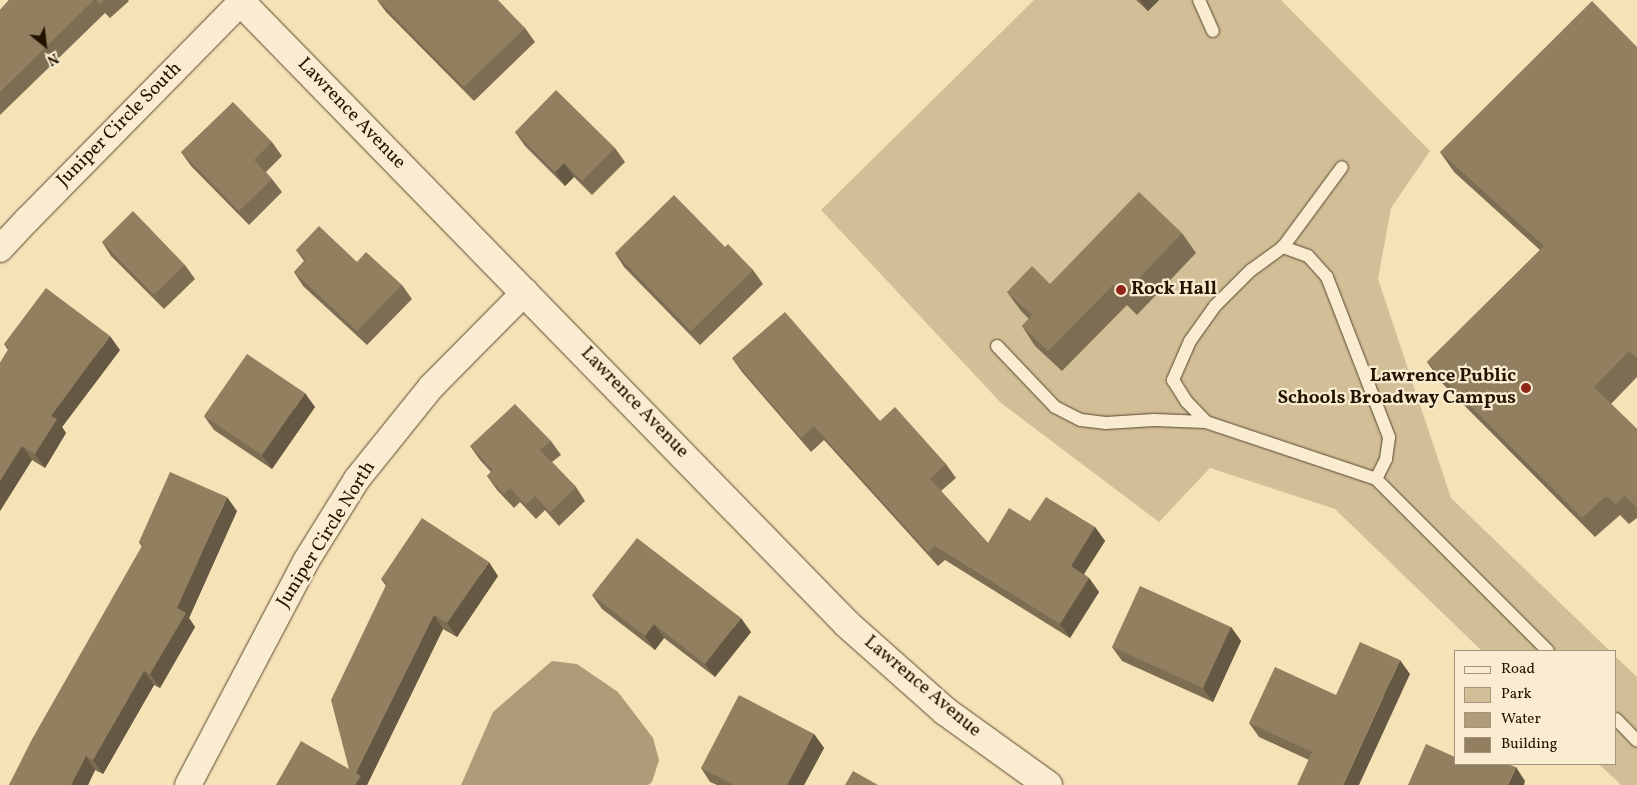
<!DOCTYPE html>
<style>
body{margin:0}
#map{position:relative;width:1637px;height:785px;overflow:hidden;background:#f6e2b7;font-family:Vollkorn,serif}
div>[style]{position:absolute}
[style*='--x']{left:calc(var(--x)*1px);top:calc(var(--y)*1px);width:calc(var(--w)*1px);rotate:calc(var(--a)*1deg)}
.green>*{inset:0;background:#d2bf98}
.water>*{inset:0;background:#ae9c79}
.roads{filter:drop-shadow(0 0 1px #58472e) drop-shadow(0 0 1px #58472e)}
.lane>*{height:12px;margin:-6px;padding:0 6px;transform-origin:6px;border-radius:6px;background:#f9ecd0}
.street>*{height:26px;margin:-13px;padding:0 13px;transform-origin:13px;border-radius:13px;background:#f9ecd0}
.secondary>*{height:28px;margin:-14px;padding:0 14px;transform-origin:14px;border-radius:14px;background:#f9ecd0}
.wall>*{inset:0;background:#7d6d53}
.shaded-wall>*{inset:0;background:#665943}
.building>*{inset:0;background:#917f60}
.dots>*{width:14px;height:14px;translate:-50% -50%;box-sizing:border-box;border:2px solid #f9ecd0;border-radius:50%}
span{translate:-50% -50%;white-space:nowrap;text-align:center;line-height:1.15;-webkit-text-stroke:4.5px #f9ecd0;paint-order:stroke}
.street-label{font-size:19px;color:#231301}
.poi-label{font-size:19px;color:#231301;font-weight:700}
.left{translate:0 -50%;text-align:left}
.right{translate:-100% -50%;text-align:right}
.legend{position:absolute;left:1454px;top:650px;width:162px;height:115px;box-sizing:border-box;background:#f9ecd0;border:1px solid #a3957d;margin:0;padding:6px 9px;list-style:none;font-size:15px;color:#231301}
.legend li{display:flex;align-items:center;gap:10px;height:25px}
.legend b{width:25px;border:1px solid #a3957d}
.north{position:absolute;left:20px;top:20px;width:50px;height:50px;-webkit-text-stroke:4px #f9ecd0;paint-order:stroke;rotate:151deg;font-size:14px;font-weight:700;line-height:20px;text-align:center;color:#231301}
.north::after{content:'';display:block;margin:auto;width:18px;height:22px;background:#231301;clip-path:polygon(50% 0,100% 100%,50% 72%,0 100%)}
</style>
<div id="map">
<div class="green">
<div style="clip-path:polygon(1034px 0,1281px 0,1430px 151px,1391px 208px,1378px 279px,1451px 498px,1610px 651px,1482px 651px,1335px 509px,1210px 468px,1159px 522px,1001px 403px,821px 210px)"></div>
<div style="clip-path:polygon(1616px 657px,1637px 677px,1637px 785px,1621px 785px,1599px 764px,1616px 764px)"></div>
</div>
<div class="water">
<div style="clip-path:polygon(552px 661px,577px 664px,618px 692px,653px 738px,659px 760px,652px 782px,648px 785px,461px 785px,493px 712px)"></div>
</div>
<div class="roads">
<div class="lane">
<div style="--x:1199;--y:0;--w:34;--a:66"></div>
<div style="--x:1283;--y:247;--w:99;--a:-53.6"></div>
<div style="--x:997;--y:346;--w:84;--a:46.4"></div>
<div style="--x:1055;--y:407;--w:29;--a:27"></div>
<div style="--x:1081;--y:420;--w:25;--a:7"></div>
<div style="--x:1106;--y:423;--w:48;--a:-3.6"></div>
<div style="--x:1154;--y:420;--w:52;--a:2.2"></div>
<div style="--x:1376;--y:479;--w:22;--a:-63"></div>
<div style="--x:1386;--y:459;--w:22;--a:-82"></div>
<div style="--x:1389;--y:437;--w:172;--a:-111.2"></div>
<div style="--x:1327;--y:277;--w:28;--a:-132"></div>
<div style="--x:1308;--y:256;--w:27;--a:-160"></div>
<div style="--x:1283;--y:247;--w:39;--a:144"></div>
<div style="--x:1251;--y:270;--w:51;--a:135"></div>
<div style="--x:1215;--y:306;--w:43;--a:125.5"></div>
<div style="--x:1190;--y:341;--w:43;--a:113.6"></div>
<div style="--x:1173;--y:380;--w:26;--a:58"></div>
<div style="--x:1187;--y:402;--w:28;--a:46"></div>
<div style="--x:1206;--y:422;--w:179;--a:18.5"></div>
<div style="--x:1376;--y:479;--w:243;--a:45"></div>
<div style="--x:1616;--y:719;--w:30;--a:46"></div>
</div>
<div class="street">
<div style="--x:0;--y:249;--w:40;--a:-47"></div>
<div style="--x:27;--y:220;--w:305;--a:-45.5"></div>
<div style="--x:188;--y:785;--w:253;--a:-62.2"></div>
<div style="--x:306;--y:561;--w:97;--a:-58.1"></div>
<div style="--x:357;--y:479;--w:118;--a:-51.2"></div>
<div style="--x:431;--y:387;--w:134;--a:-45.3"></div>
</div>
<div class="secondary">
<div style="--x:239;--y:0;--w:871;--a:45.74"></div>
<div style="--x:847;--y:624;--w:131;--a:41.6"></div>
<div style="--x:945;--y:711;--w:127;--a:35.7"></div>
</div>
</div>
<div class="wall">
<div style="clip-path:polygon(9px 0,128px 0,129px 1px,110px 18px,105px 13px,0 115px,0 10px)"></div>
<div style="clip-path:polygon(377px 0,525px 28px,535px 42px,474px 101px,386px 12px)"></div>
<div style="clip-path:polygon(1136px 0,1159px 0,1148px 11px)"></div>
<div style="clip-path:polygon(1637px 47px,1637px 377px,1611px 404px,1637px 429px,1637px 518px,1629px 524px,1620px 515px,1595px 537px,1441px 382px,1427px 362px,1540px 250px,1454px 172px,1440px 152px)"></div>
<div style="clip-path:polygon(515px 132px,615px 148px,625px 162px,592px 195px,574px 177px,565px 186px,525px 146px)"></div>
<div style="clip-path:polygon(272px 142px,282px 156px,266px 172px,272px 179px,282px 192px,249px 225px,191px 166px,181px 152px)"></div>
<div style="clip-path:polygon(1182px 233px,1196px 253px,1137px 315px,1127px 305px,1062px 371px,1035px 346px,1022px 326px,1029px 319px,1021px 311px,1007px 292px,1050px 284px)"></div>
<div style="clip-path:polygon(102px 242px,185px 265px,195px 279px,164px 309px,111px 256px)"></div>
<div style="clip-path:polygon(725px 247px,753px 270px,763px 284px,700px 345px,624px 267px,615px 253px)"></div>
<div style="clip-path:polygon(296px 250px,357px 262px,402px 285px,412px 299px,367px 345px,303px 286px,294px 272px,304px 261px)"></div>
<div style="clip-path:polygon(4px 344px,120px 350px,62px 427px,66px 433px,45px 468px,32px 460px,0 511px,0 363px,8px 350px)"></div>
<div style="clip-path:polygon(732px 358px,880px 421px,946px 464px,956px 478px,941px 491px,988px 543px,1030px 521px,1095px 527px,1105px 541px,1084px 574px,1089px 578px,1099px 592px,1070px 638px,945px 560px,938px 566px,824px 440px,811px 452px,742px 372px)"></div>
<div style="clip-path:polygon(315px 407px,272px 469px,214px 430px,204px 416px)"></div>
<div style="clip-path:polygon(551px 441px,561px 455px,552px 462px,576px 487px,585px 501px,559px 526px,545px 510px,536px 519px,520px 502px,514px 508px,497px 490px,487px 476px,491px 472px,480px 460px,470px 446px)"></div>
<div style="clip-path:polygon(237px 511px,189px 618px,195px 627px,160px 688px,154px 685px,103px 774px,95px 770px,88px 785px,9px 785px,142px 547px,139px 542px)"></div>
<div style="clip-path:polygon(498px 576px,457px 637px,443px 629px,367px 785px,276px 785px,349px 769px,386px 586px,381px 579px)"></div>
<div style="clip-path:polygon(592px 595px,751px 632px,715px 677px,664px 638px,655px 650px,602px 609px)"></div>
<div style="clip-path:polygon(1231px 627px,1241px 641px,1213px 702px,1122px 661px,1112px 647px)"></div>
<div style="clip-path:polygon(1410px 674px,1309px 760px,1259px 737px,1249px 723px)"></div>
<div style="clip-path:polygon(814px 734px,824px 748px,804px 785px,717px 785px,710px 782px,701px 768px)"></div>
</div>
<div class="shaded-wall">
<div style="clip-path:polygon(1140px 0,1159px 0,1148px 11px)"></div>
<div style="clip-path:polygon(564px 163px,574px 177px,565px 186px,555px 172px)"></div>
<div style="clip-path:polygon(110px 336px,120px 350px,62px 427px,66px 433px,45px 468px,35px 454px,51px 416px)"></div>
<div style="clip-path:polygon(305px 393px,315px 407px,272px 469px,262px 455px)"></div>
<div style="clip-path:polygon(22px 446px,32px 460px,0 511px,0 481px)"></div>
<div style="clip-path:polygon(227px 497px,237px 511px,189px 618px,195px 627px,160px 688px,150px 674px,177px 608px)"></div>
<div style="clip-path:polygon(1095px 527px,1105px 541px,1080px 580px,1071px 566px)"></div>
<div style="clip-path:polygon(489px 562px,498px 576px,457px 637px,447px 623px)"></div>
<div style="clip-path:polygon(1089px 578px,1099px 592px,1070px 638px,1060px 624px)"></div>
<div style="clip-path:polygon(434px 615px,443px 629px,367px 785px,355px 785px,356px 773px)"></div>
<div style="clip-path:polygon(741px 618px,751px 632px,715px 677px,705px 664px)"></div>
<div style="clip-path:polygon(654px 624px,664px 638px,655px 650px,645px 636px)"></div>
<div style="clip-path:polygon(1231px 627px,1241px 641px,1213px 702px,1203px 688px)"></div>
<div style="clip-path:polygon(1400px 660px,1410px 674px,1359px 785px,1343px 785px)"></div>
<div style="clip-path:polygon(144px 671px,154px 685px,103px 774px,93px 760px)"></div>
<div style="clip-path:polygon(814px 734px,824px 748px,804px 785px,787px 785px)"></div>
<div style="clip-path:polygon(86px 756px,95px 770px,88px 785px,71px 785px)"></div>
<div style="clip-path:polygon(1516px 767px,1525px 781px,1524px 785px,1508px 785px)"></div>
</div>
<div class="building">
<div style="clip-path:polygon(9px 0,94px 0,0 92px,0 10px)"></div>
<div style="clip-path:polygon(96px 0,105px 0,100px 4px)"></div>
<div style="clip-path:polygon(378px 0,498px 0,525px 28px,464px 87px)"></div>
<div style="clip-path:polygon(1592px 1px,1637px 47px,1637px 358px,1629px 351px,1594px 387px,1637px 429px,1637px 508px,1625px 496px,1616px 504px,1606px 496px,1582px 518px,1427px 362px,1544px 246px,1440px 152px)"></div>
<div style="clip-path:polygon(556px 90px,615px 148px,582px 181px,564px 163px,555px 172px,515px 132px)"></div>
<div style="clip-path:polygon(233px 102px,272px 142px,254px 160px,272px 179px,239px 211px,181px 152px)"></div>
<div style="clip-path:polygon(1139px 192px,1182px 233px,1123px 295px,1113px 285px,1048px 351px,1022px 326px,1032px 315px,1007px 292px,1032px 266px,1050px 284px)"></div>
<div style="clip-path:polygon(674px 195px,725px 247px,728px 244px,753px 270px,691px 331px,615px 253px)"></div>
<div style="clip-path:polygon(133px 211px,185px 265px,154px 295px,102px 242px)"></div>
<div style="clip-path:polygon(319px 226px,357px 262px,366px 252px,402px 285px,357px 331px,294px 272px,306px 259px,296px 250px)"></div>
<div style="clip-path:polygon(46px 288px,110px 336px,51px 416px,57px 419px,35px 454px,22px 446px,0 481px,0 363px,9px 348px,4px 344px)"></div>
<div style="clip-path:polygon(785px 312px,880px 421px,895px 407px,946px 464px,930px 479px,988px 543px,1009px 508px,1030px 521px,1046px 497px,1095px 527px,1071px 566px,1089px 578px,1060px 624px,935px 546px,928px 552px,814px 426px,801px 438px,732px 358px)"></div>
<div style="clip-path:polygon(247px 354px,305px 393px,262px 455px,204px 416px)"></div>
<div style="clip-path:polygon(515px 404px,551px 441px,540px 450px,576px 487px,550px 512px,535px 496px,526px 505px,510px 488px,504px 494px,487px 476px,493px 470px,470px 446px)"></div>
<div style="clip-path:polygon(170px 472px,227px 497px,177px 608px,186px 613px,150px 674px,144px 671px,93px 760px,86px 756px,71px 785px,9px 785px,31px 741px,143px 544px,139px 542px)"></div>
<div style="clip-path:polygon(422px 518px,489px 562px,447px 623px,434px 615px,356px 773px,361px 776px,355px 785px,276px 785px,301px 741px,349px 769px,331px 700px,387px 583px,381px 579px)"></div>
<div style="clip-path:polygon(637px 538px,741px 618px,705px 664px,654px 624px,645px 636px,592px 595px)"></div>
<div style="clip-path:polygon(1140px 586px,1231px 627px,1203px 688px,1112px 647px)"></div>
<div style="clip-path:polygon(1360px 642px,1400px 660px,1343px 785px,1297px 785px,1312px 752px,1249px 723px,1275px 667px,1336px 695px)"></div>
<div style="clip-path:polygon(739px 695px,814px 734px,787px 785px,734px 785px,701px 768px)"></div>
<div style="clip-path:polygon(1426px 744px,1455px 757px,1456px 756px,1456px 764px,1507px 764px,1516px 767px,1508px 785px,1408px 785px)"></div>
<div style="clip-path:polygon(853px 771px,878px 785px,845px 785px)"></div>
</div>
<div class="dots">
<div style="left:1121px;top:290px;background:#8f2418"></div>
<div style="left:1526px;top:388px;background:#8f2418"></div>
</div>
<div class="street-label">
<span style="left:351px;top:114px;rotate:46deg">Lawrence Avenue</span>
<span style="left:120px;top:125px;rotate:-45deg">Juniper Circle South</span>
<span style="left:634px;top:403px;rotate:46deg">Lawrence Avenue</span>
<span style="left:327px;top:535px;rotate:-58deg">Juniper Circle North</span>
<span style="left:922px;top:687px;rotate:40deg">Lawrence Avenue</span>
</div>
<div class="poi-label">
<span class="left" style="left:1131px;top:290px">Rock Hall</span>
<span class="right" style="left:1516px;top:388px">Lawrence Public<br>Schools Broadway Campus</span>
</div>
<ul class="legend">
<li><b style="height:6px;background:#f9ecd0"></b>Road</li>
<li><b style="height:14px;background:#d2bf98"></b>Park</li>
<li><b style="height:14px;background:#ae9c79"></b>Water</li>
<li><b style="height:14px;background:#917f60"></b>Building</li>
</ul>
<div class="north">N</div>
</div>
